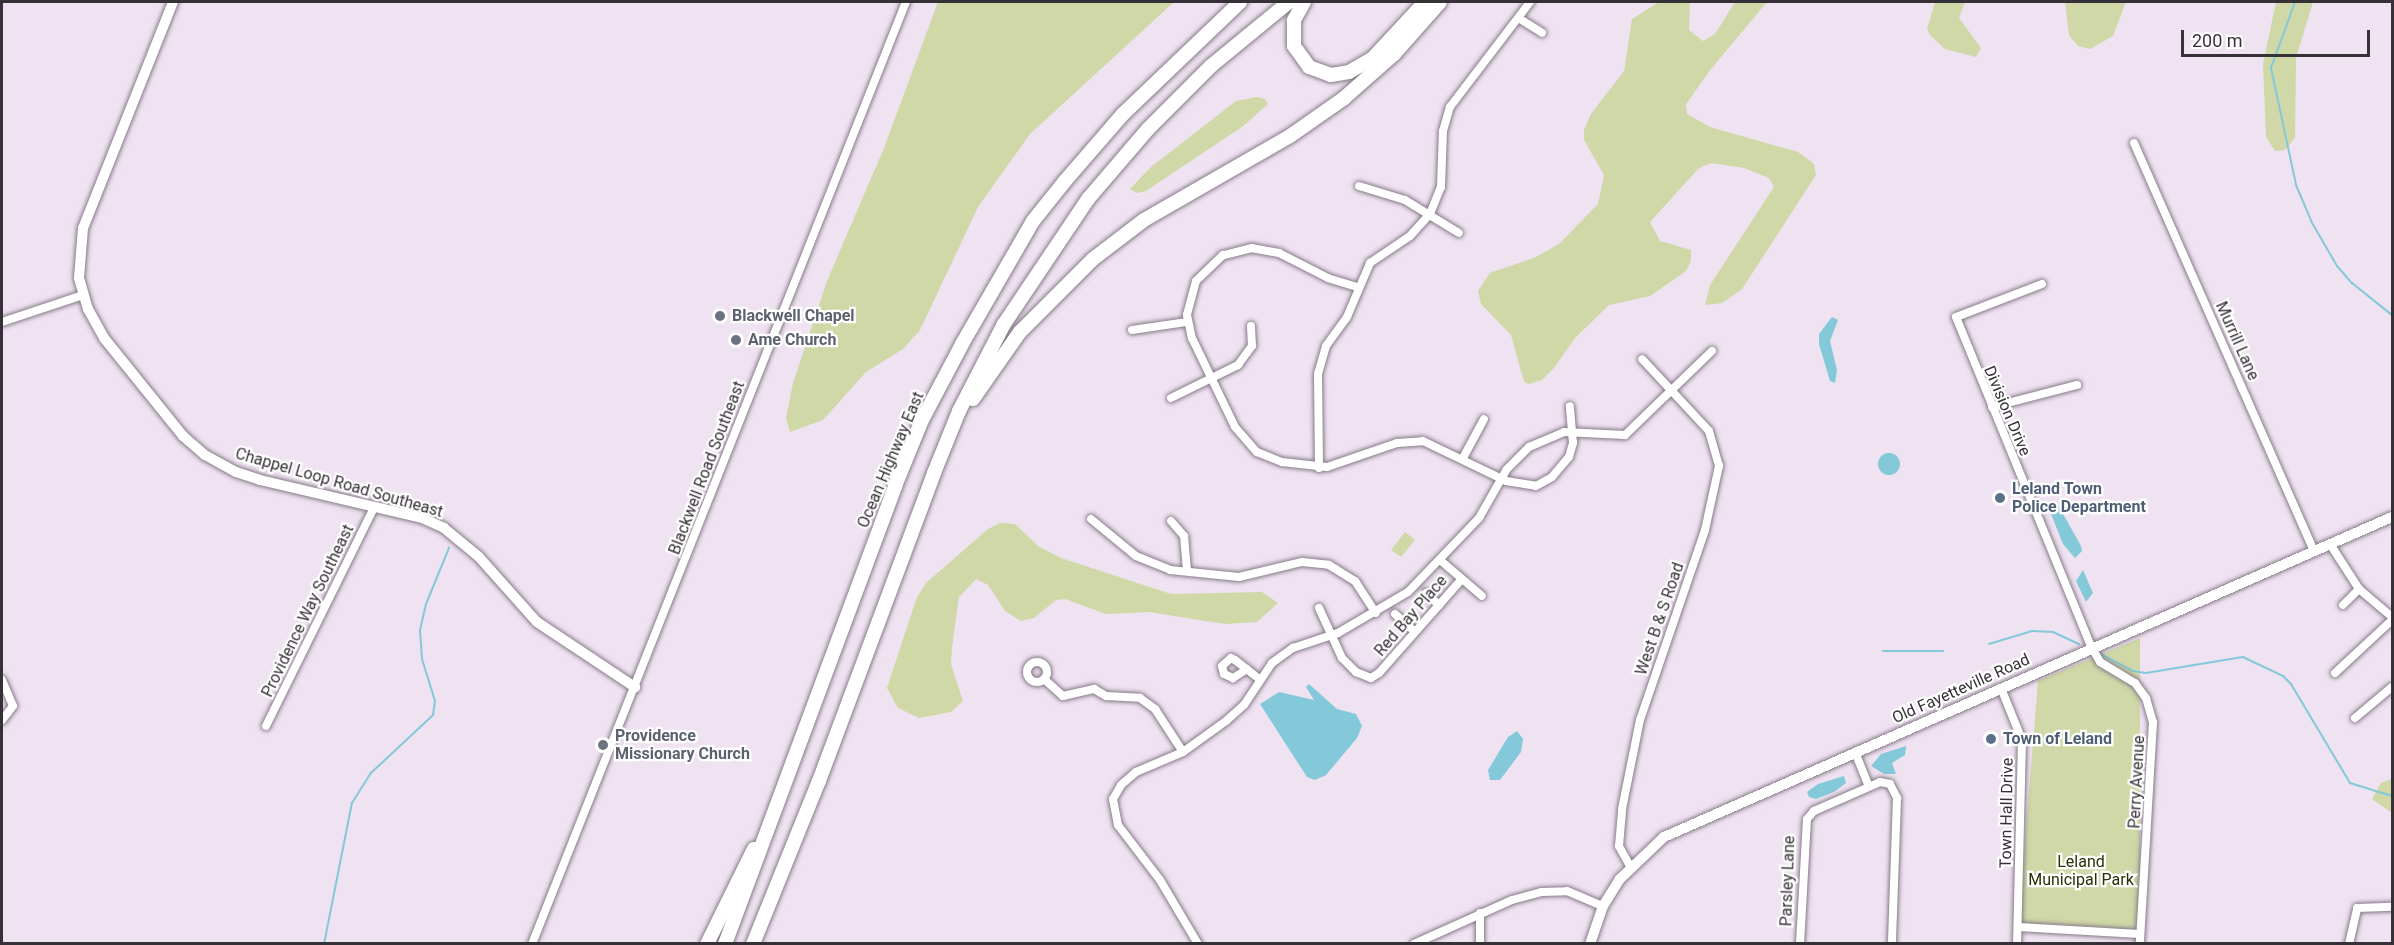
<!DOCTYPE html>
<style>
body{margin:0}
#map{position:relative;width:2394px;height:945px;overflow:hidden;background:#efe2f1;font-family:Roboto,sans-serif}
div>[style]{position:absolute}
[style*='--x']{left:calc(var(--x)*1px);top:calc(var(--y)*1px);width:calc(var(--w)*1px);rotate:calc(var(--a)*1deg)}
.green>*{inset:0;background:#cfd8a6}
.water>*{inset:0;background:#83c9d9}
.round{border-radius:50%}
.stream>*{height:2px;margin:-1px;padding:0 1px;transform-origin:1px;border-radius:1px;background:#83c9d9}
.roads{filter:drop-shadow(0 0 2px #877b89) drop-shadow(0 0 2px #877b89)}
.street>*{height:8px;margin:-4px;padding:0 4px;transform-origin:4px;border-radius:4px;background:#fff}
.street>.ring{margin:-4px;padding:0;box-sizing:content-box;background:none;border:8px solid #fff;border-radius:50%}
.secondary>*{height:10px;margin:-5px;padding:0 5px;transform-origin:5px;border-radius:5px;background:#fff}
.highway>*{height:14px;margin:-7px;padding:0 7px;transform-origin:7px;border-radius:7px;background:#fff}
.dots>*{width:16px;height:16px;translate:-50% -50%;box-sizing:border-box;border:3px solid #fff;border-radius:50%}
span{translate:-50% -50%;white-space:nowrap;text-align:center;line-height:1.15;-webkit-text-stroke:4.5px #fff;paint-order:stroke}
.worship-label{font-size:16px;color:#5b616d;font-weight:700}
.left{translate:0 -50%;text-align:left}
.street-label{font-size:16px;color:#363137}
.service-label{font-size:16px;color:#4e5e75;font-weight:700}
.park-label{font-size:16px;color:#2a2f04}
.frame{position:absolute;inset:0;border:3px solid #363137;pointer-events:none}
.scale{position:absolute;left:2181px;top:30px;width:189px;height:27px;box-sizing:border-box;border:3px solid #363137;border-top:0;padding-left:8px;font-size:18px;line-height:21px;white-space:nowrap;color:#363137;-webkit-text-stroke:4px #fff;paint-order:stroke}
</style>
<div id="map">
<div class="green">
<div style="clip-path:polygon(938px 2px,1174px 2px,1030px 134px,978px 207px,920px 330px,903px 349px,866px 372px,823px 420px,790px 432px,786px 418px,793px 383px,827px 281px,884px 148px)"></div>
<div style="clip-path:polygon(1659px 2px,1690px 2px,1689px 30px,1703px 41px,1715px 34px,1735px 2px,1767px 2px,1711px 69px,1686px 104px,1687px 114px,1710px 127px,1798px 152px,1814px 164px,1816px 175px,1742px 289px,1722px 303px,1705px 305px,1710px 285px,1774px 187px,1769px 178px,1744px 168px,1711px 163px,1699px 168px,1650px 222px,1660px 241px,1691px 250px,1691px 261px,1686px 271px,1650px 296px,1609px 305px,1575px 338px,1554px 368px,1542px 380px,1529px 384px,1524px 382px,1511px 335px,1481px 304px,1478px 291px,1490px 273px,1536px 257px,1559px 244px,1598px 204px,1604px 175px,1584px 140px,1584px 130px,1591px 114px,1624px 71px,1632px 19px)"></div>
<div style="clip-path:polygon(1935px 2px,1965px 2px,1959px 18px,1981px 48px,1976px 57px,1945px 49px,1930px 35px,1927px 29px)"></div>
<div style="clip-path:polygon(2065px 2px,2126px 2px,2113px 36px,2090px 49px,2078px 46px,2069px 35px)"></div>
<div style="clip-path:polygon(2276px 2px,2313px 2px,2296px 58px,2295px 138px,2285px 150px,2275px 151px,2266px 137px,2263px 64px)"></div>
<div style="clip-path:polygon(1257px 97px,1265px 99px,1268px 104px,1242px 127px,1146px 191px,1137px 193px,1130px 189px,1151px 167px,1236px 101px)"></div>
<div style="clip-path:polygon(1000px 523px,1015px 524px,1038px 546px,1061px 558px,1171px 594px,1262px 592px,1278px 603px,1257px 622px,1225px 624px,1149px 612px,1106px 614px,1065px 599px,1056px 600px,1034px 618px,1021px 621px,1005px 611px,988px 585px,976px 579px,959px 597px,952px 647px,951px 664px,963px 701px,951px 712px,919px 718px,898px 708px,887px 688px,917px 597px,926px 583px,988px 529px)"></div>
<div style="clip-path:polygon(1405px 532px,1415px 540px,1401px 557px,1391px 550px)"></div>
<div style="clip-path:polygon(2140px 638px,2140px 934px,2018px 927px,2038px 681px)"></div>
<div style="clip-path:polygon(2392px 779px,2392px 813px,2372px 799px,2381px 783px)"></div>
</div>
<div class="water">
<div style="clip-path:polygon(1832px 317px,1838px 320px,1830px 341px,1837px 370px,1835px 383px,1830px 381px,1819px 344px,1819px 334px)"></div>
<div class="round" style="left:1878px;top:453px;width:22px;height:22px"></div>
<div style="clip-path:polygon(2057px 503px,2081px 546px,2082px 551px,2075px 558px,2063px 544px,2047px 504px)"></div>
<div style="clip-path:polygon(2083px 570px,2093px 593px,2086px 602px,2076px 581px)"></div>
<div style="clip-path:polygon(1309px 684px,1337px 709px,1356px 714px,1362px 726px,1357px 738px,1326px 775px,1315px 780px,1307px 777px,1260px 704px,1279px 692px,1314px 700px,1306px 687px)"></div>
<div style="clip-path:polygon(1517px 731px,1523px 739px,1521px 752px,1500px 780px,1490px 780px,1488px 770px,1508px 737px)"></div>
<div style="clip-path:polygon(1906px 746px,1905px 755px,1892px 763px,1896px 774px,1884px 774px,1871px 766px,1881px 754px)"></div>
<div style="clip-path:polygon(1844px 776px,1846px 783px,1834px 792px,1816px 799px,1809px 797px,1807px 792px,1818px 784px)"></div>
</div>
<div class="stream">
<div style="--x:2295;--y:2;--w:70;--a:110"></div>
<div style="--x:2271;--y:68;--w:120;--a:77.9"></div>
<div style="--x:2296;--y:185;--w:39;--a:67"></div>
<div style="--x:2311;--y:221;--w:52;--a:60"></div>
<div style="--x:2337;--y:266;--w:23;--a:49"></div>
<div style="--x:2352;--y:283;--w:51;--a:38.7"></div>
<div style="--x:1989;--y:644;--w:45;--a:-16.8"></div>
<div style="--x:2032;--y:631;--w:21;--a:3"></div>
<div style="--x:2053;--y:632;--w:29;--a:25"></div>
<div style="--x:1883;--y:651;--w:60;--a:0"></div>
<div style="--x:2099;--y:653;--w:38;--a:28"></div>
<div style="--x:2133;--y:671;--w:13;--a:9"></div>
<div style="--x:2146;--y:673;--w:98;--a:-9.4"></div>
<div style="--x:2243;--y:657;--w:44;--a:25.4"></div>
<div style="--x:2283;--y:676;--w:11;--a:45"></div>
<div style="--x:2291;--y:684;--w:115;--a:59.2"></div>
<div style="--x:2350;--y:783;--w:44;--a:17.2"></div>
<div style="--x:324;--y:944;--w:144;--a:-78.8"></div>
<div style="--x:352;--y:803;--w:36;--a:-58"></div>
<div style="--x:371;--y:773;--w:85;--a:-43.1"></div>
<div style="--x:433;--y:715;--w:14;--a:-82"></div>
<div style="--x:435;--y:701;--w:44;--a:-107.2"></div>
<div style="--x:422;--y:659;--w:29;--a:-94"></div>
<div style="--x:420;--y:630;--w:27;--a:-77"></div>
<div style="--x:426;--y:604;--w:61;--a:-67.7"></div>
</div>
<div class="roads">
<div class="street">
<div style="--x:1520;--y:19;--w:26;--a:32"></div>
<div style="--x:2134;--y:143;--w:446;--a:66.2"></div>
<div style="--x:1359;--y:186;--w:48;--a:16.9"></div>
<div style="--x:1405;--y:200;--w:63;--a:31.4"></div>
<div style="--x:2042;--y:284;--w:92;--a:159"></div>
<div style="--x:1956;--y:317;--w:358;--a:67.7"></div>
<div style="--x:2092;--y:648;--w:16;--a:60"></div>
<div style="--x:2100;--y:662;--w:41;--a:31"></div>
<div style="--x:2135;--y:683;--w:19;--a:54"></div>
<div style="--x:2146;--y:698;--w:25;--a:74"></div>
<div style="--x:2153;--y:722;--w:222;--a:93.4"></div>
<div style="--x:1357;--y:287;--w:30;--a:-163"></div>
<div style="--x:1328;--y:278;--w:55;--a:-153"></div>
<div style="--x:1279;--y:253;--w:27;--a:-170"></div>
<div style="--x:1252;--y:248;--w:30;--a:166"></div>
<div style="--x:1223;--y:255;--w:37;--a:136"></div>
<div style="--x:1196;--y:281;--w:35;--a:105"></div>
<div style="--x:1187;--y:315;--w:24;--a:78"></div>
<div style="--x:1192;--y:338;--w:99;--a:64.2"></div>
<div style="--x:1235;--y:427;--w:33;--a:49"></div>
<div style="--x:1257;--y:452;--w:27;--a:22"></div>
<div style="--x:1282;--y:462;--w:45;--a:6.3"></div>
<div style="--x:1327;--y:467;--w:74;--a:-18.9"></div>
<div style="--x:1397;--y:443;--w:26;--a:-4"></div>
<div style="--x:1423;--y:441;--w:92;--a:25.7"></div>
<div style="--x:1506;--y:481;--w:30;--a:9"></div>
<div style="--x:1536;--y:486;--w:18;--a:-29"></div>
<div style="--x:1552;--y:477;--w:26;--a:-50"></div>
<div style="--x:1569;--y:457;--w:15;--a:-74"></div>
<div style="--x:1573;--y:443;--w:37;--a:-95"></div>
<div style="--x:2;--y:322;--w:85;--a:-18.4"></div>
<div style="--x:1132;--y:330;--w:56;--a:-8.3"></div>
<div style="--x:1171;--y:398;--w:75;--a:-26.2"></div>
<div style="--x:1238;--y:365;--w:24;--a:-54"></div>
<div style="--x:1252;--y:346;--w:20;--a:-93"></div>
<div style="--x:1992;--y:407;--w:88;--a:-14.5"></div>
<div style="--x:1463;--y:458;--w:44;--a:-61.7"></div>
<div style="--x:1319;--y:468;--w:94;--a:-90.6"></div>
<div style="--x:1318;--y:374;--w:29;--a:-74"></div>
<div style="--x:1326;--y:346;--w:36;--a:-54"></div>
<div style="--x:1347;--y:317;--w:59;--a:-66.9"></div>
<div style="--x:1370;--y:263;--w:48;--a:-34"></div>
<div style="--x:1410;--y:236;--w:30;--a:-48"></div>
<div style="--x:1430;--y:214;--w:29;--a:-68"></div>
<div style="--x:1441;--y:187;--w:56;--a:-88"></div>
<div style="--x:1443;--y:131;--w:25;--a:-74"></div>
<div style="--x:1450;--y:107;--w:132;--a:-52.7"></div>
<div style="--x:1091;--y:519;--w:58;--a:39.4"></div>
<div style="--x:1136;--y:556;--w:37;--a:22"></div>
<div style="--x:1170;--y:570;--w:69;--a:5.8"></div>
<div style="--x:1239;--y:577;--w:65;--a:-13.4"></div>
<div style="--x:1302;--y:562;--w:27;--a:6"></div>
<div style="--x:1329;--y:565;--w:31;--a:32"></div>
<div style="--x:1355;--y:581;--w:38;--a:57"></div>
<div style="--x:1171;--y:521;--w:20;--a:49"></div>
<div style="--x:1184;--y:536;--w:35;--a:85"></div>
<div style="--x:2330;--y:544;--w:54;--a:57.2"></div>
<div style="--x:2359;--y:589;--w:43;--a:40.3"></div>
<div style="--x:1440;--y:560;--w:55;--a:40.6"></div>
<div style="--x:1426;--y:593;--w:18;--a:43"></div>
<div style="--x:2343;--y:605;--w:23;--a:-45"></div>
<div style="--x:1319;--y:608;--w:55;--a:65.3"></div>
<div style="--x:1342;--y:658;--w:20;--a:45"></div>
<div style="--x:1356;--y:672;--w:16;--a:22"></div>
<div style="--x:1371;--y:678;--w:9;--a:-32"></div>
<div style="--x:1379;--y:673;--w:125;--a:-48.6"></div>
<div style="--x:1395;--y:614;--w:27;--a:42"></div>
<div class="ring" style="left:1027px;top:662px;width:12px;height:12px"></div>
<div style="--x:1247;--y:669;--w:17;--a:147"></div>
<div style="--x:1233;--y:678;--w:10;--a:-156"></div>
<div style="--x:1224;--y:674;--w:8;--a:-104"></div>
<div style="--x:1222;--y:666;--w:12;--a:-42"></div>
<div style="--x:1231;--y:658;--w:4;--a:27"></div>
<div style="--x:1235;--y:660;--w:31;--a:38"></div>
<div style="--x:2335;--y:673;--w:78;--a:-42.9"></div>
<div style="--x:1044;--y:679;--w:25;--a:42"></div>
<div style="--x:1063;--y:696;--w:32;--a:-13"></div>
<div style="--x:1094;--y:689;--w:14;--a:30"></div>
<div style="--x:1106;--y:696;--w:34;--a:3"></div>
<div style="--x:1140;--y:698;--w:19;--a:36"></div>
<div style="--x:1155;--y:709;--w:51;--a:56.9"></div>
<div style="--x:2;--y:680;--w:28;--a:67"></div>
<div style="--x:13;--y:706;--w:18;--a:128"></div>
<div style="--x:2001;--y:688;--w:56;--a:68"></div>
<div style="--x:2022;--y:740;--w:204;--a:91.4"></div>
<div style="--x:2355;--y:718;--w:48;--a:-40"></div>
<div style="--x:266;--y:726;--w:244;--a:-63.7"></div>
<div style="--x:1855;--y:752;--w:35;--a:68"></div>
<div style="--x:1630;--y:866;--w:23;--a:-119"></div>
<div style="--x:1619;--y:846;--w:37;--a:-85"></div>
<div style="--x:1622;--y:809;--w:91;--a:-78.6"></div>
<div style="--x:1640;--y:720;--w:201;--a:-71.1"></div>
<div style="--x:1705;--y:530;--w:66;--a:-77.7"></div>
<div style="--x:1719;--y:466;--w:36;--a:-106"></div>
<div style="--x:1709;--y:431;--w:98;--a:-132.9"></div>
<div style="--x:1480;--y:913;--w:31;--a:90"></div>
<div style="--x:2018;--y:927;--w:122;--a:3.3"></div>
<div style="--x:532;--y:944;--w:1014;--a:-68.35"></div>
<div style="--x:1198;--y:944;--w:74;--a:-120.7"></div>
<div style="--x:1160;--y:880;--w:69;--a:-127.4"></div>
<div style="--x:1118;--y:825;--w:26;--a:-101"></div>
<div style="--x:1113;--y:799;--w:16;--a:-60"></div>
<div style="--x:1121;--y:785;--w:20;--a:-41"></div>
<div style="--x:1136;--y:772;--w:51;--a:-23.1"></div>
<div style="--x:1183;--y:752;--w:53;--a:-35.8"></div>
<div style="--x:1226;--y:721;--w:24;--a:-42"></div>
<div style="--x:1244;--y:705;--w:50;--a:-56.3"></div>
<div style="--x:1272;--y:663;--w:26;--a:-36"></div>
<div style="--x:1293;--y:648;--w:47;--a:-18.4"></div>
<div style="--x:1338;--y:633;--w:81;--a:-30.4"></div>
<div style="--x:1408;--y:592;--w:103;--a:-46.2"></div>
<div style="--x:1479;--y:518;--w:56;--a:-60.3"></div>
<div style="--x:1507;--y:469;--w:31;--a:-45"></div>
<div style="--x:1529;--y:447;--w:38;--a:-23"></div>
<div style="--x:1564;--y:432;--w:61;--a:2.8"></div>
<div style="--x:1625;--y:435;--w:121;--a:-44"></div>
<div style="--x:1414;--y:944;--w:107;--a:-24.2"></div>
<div style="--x:1512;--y:900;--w:31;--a:-15"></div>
<div style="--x:1542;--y:892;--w:25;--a:-2"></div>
<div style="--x:1567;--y:891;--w:39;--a:23"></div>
<div style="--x:1800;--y:944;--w:125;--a:-86.8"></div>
<div style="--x:1807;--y:819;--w:11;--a:-49"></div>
<div style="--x:1814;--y:811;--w:72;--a:-23.7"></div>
<div style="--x:1880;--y:782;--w:10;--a:11"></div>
<div style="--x:1890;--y:784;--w:16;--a:63"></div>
<div style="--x:1897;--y:798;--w:146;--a:92"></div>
<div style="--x:2349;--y:944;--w:37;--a:-77"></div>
<div style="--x:2357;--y:908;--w:35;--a:-2"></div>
</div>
<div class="secondary">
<div style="--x:173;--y:2;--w:243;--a:111.7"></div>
<div style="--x:83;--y:228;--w:50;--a:94.6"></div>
<div style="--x:79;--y:278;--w:32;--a:74"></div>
<div style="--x:88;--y:309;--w:33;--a:61"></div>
<div style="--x:104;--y:338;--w:126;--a:51.1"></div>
<div style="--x:183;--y:436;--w:29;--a:41"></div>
<div style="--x:205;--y:455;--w:35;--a:29"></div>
<div style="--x:236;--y:472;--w:25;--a:18"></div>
<div style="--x:260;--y:480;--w:166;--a:13.2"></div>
<div style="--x:422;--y:518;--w:24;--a:24"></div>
<div style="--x:444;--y:528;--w:45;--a:39.6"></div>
<div style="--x:479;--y:557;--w:87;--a:48.3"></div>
<div style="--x:537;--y:622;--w:118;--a:33.6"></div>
<div style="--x:1590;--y:944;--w:40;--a:-71.1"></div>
<div style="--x:1603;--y:906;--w:32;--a:-58"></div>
<div style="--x:1620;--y:879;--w:61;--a:-43.7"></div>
<div style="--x:1664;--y:837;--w:795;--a:-23.73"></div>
</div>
<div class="highway">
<div style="--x:1304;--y:2;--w:21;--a:119"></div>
<div style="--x:1294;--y:20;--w:26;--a:90"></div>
<div style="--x:1294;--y:46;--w:26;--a:54"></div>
<div style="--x:1309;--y:67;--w:23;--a:20"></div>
<div style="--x:1331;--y:75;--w:18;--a:-9"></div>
<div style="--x:1349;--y:72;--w:28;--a:-30"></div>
<div style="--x:1373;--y:58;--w:76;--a:-47.1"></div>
<div style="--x:973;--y:399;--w:82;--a:-55"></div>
<div style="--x:1020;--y:332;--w:103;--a:-45"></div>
<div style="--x:1093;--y:259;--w:64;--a:-37.4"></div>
<div style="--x:1144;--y:220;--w:168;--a:-29.9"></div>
<div style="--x:1290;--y:136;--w:65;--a:-34.9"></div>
<div style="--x:1343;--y:99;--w:68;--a:-41.4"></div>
<div style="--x:1394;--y:54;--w:69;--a:-48.5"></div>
<div style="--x:707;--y:944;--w:106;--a:-63.7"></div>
<div style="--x:725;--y:944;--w:489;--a:-69.6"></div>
<div style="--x:895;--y:486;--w:71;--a:-67.8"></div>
<div style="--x:922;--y:420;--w:86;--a:-62.2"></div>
<div style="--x:962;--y:344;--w:142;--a:-60"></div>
<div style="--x:1033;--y:221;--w:51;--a:-51.3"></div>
<div style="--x:1065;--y:181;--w:89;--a:-49.1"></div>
<div style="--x:1123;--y:114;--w:162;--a:-43.7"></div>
<div style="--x:753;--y:944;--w:176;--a:-68"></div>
<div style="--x:819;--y:781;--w:329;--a:-69.5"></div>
<div style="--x:934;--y:473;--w:67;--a:-68"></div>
<div style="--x:959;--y:411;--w:98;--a:-62.7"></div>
<div style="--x:1004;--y:324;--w:151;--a:-56.1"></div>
<div style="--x:1088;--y:199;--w:92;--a:-49.4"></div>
<div style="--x:1148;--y:129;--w:89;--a:-45"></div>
<div style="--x:1211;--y:66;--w:101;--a:-39.4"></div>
</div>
</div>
<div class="dots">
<div style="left:720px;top:316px;background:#6b7280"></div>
<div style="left:736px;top:340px;background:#6b7280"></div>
<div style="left:2000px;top:498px;background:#5c6f8a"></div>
<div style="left:1991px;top:739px;background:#5c6f8a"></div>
<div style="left:603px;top:745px;background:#6b7280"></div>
</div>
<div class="worship-label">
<span class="left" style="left:732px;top:316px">Blackwell Chapel</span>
<span class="left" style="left:748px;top:340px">Ame Church</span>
<span class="left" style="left:615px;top:745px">Providence<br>Missionary Church</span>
</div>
<div class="street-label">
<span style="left:2237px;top:341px;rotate:66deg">Murrill Lane</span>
<span style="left:2007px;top:411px;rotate:67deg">Division Drive</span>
<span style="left:891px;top:460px;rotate:-67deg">Ocean Highway East</span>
<span style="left:707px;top:468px;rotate:-69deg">Blackwell Road Southeast</span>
<span style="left:339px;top:483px;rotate:16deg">Chappel Loop Road Southeast</span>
<span style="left:308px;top:611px;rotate:-64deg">Providence Way Southeast</span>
<span style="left:1411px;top:616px;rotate:-49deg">Red Bay Place</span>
<span style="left:1660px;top:619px;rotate:-71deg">West B &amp; S Road</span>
<span style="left:1961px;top:689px;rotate:-24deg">Old Fayetteville Road</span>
<span style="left:2137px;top:782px;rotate:-87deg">Perry Avenue</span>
<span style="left:2007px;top:813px;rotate:-89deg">Town Hall Drive</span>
<span style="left:1788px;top:881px;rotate:-88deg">Parsley Lane</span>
</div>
<div class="service-label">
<span class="left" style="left:2012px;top:498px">Leland Town<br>Police Department</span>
<span class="left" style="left:2003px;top:739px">Town of Leland</span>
</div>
<div class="park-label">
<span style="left:2081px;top:871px">Leland<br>Municipal Park</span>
</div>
<div class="frame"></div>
<div class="scale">200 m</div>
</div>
